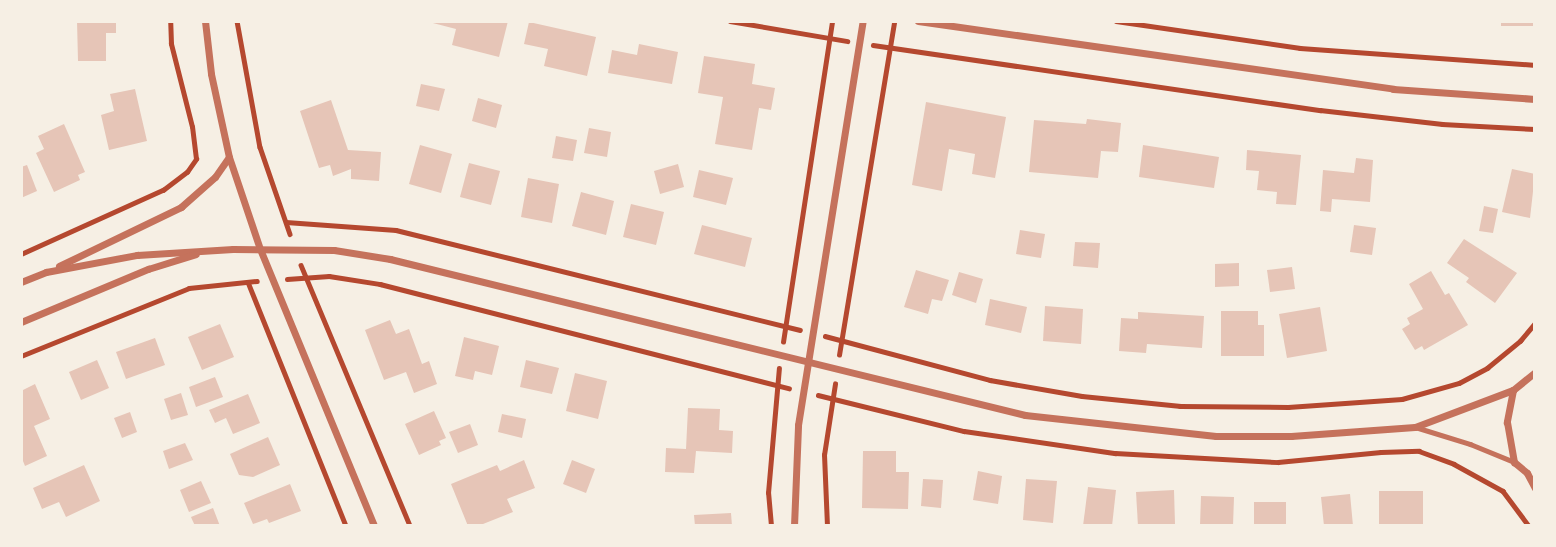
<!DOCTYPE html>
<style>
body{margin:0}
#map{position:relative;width:1556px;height:547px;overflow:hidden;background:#f6efe4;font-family:Poppins,sans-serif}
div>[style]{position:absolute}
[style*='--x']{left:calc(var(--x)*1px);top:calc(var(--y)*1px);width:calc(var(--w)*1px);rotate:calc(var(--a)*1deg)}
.building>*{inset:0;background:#e6c5b7}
.path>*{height:4.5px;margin:-2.25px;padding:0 2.25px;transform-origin:2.25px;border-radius:2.25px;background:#b5482f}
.service>*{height:5px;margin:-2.5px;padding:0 2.5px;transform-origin:2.5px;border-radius:2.5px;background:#c5725c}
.minor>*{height:7px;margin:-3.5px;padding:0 3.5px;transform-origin:3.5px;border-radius:3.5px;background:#c5725c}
span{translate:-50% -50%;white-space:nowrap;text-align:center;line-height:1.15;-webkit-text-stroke:7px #f6efe4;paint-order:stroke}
.frame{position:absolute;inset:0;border:23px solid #f6efe4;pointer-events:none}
</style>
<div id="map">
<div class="building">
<div style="clip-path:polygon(77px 21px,116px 21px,116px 33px,106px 33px,106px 61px,78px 61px)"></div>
<div style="clip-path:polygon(508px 21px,499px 57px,452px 45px,456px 29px,429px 22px)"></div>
<div style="clip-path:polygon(1501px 21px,1535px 21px,1535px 26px,1501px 26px)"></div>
<div style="clip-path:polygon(529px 22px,596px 37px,587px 76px,544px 66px,548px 49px,524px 44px)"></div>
<div style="clip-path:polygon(639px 44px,678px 52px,672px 84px,608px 73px,612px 50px,637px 55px)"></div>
<div style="clip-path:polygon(704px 56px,755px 64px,752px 84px,775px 88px,771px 110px,759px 108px,752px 150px,715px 144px,723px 97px,698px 93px)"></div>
<div style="clip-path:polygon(421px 84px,445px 89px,439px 111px,416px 106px)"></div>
<div style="clip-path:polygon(135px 89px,147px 141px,109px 150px,101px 115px,114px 111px,110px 94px)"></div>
<div style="clip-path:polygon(478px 98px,502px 105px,496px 128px,472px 121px)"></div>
<div style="clip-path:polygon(331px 100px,348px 150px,381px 152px,379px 181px,351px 179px,351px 169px,333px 176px,330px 165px,319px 168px,300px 111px)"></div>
<div style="clip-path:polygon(926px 102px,1006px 117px,995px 178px,972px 174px,975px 154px,949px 149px,942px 191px,912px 185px)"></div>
<div style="clip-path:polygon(1087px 119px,1121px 123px,1118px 152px,1101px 151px,1098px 178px,1029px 172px,1034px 120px,1086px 124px)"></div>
<div style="clip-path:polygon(64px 124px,85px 172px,78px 175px,80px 180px,54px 192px,36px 153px,44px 149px,38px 136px)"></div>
<div style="clip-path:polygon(589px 128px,611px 132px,607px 157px,584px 153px)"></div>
<div style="clip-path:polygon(556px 136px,577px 140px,573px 161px,552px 158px)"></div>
<div style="clip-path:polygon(420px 145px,452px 154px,441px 193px,409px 184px)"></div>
<div style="clip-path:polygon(1143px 145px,1219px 157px,1214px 188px,1139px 177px)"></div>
<div style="clip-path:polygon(1247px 150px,1301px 155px,1296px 205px,1276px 204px,1277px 192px,1257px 190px,1259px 171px,1246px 170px)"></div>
<div style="clip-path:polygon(1356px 158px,1373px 160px,1370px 202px,1332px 199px,1331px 212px,1320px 211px,1323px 170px,1354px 173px)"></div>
<div style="clip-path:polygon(469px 163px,500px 171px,491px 205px,460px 197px)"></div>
<div style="clip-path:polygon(678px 164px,684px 187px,660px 194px,654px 171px)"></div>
<div style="clip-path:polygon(27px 165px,37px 191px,21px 198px,21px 167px)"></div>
<div style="clip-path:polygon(1512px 169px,1535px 174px,1530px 218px,1502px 212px)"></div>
<div style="clip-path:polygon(699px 170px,733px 178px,726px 205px,693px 197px)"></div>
<div style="clip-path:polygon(528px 178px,559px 184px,552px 223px,521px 217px)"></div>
<div style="clip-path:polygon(581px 192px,614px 201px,606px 235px,572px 226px)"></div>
<div style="clip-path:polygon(631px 204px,664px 212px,656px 245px,623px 237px)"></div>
<div style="clip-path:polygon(1484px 206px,1498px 209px,1493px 233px,1479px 231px)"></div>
<div style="clip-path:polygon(702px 225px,752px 238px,745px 267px,694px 254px)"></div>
<div style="clip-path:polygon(1354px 225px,1376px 228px,1372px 255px,1350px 252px)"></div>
<div style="clip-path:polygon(1020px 230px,1045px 234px,1041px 258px,1016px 254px)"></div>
<div style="clip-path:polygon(1464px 239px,1517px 273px,1495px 303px,1466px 282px,1469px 278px,1447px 263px)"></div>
<div style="clip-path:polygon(1075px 242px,1100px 243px,1098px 268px,1073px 266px)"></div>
<div style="clip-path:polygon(1239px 263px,1239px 286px,1215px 287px,1215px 264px)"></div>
<div style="clip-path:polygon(1292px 267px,1295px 289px,1270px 292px,1267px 270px)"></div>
<div style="clip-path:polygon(916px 270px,949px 280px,942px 301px,932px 299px,928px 314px,904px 307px)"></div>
<div style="clip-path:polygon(1431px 271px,1445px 295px,1449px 293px,1468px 325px,1424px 350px,1422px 346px,1415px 350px,1402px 329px,1410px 324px,1407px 318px,1423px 309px,1409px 284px)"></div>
<div style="clip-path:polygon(959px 272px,983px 279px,976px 303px,952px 295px)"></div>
<div style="clip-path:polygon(990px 299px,1027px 307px,1021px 333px,985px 325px)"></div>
<div style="clip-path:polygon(1045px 306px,1083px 309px,1081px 344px,1043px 341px)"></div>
<div style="clip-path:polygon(1320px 307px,1327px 351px,1287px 358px,1279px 314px)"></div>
<div style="clip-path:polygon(1221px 311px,1258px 311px,1258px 325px,1264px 325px,1264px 356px,1221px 356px)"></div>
<div style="clip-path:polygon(1138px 312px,1204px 316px,1202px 348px,1147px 344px,1146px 353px,1119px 351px,1121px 318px,1138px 319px)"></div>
<div style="clip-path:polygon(390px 320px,396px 334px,409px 329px,422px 364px,429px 361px,437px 384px,414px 393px,406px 372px,384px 380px,365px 330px)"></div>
<div style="clip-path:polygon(220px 324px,234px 357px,202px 370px,188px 337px)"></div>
<div style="clip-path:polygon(464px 337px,499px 346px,492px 375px,475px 371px,473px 380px,455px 376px)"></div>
<div style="clip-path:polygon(155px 338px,165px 365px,126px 379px,116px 352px)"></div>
<div style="clip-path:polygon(97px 360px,109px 388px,81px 400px,69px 372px)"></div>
<div style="clip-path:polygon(526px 360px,559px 368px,552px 394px,520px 387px)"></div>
<div style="clip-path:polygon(575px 373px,607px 381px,598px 419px,566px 411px)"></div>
<div style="clip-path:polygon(215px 377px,223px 397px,196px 407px,189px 387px)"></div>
<div style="clip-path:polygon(35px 384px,50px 419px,34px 426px,47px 456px,25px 466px,21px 456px,21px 391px)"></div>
<div style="clip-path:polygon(181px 393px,188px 415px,171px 420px,164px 399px)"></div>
<div style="clip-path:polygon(248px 394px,260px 423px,233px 434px,226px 418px,215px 423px,209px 410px)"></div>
<div style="clip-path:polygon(688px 408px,720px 409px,719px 430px,733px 431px,732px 453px,696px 451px,694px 473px,665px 472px,666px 448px,686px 449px)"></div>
<div style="clip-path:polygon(434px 411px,446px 438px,439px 441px,441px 445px,419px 455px,405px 424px)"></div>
<div style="clip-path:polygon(130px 412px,137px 432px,122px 438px,114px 418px)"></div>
<div style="clip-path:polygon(502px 414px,526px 419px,522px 438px,498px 432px)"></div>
<div style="clip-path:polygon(470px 424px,478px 445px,458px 453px,449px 432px)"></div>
<div style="clip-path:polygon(268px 437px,280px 465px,253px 477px,239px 475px,230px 454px)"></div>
<div style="clip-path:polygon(185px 443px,193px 460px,169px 469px,163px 451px)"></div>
<div style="clip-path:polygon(863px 451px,896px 451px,896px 472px,909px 472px,908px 509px,862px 508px)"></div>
<div style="clip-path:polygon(524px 460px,535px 488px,507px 499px,513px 512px,478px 526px,468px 526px,451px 484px,497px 465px,500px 471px)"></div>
<div style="clip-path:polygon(572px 460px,595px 469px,586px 493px,563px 484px)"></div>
<div style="clip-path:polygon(84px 465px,100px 501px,66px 517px,59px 502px,42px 509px,33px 488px)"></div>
<div style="clip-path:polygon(978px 471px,1002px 476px,998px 504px,973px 500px)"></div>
<div style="clip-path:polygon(923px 479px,943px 480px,941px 508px,921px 506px)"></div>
<div style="clip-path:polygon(1026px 479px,1057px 481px,1053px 523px,1023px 520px)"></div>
<div style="clip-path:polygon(201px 481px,211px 503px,189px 512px,180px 490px)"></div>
<div style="clip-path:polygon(290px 484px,301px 511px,269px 523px,267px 519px,253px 524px,244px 503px)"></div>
<div style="clip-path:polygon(1088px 487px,1116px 490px,1112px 526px,1083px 526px)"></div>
<div style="clip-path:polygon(1174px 490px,1175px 524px,1138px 526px,1136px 492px)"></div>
<div style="clip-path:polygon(1379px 491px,1423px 491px,1423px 526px,1379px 526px)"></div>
<div style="clip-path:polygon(1350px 494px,1353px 526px,1324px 526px,1321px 497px)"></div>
<div style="clip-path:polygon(1201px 496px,1234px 497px,1233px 526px,1200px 526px)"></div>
<div style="clip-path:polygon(1254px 502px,1286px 502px,1286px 526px,1254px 526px)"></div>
<div style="clip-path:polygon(213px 508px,220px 526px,195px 526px,191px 517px)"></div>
<div style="clip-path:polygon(731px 513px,732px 526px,695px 526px,694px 515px)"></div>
</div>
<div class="path">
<div style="--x:237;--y:21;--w:128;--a:79.7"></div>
<div style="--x:260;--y:147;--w:92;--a:71"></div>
<div style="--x:730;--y:21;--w:119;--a:9.7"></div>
<div style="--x:1116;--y:21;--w:186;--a:8.3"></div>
<div style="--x:1300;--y:48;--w:236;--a:4.1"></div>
<div style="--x:873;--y:45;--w:452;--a:8.3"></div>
<div style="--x:1320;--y:110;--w:123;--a:6.5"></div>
<div style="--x:1442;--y:124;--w:93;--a:3.1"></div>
<div style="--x:286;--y:222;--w:110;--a:4.2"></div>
<div style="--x:396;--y:230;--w:416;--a:13.9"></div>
<div style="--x:21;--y:254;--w:156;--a:-24.3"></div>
<div style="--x:163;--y:190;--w:30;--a:-37"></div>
<div style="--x:187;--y:172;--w:16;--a:-55"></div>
<div style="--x:196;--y:159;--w:32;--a:-97"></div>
<div style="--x:192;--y:127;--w:86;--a:-104.2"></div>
<div style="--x:171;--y:44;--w:23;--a:-92"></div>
<div style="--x:301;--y:265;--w:283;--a:67.3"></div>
<div style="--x:287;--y:279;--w:42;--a:-4.1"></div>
<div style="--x:329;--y:276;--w:52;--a:8.9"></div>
<div style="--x:380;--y:284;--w:422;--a:14.3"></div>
<div style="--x:248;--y:282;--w:263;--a:68.1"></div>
<div style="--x:825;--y:336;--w:171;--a:14.9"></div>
<div style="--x:990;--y:380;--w:93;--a:9.9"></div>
<div style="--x:1082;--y:396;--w:99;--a:5.8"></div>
<div style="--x:1180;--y:406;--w:108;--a:0.5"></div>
<div style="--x:1288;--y:407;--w:114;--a:-4"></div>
<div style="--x:1402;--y:399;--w:59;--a:-15.7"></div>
<div style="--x:1459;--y:383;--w:32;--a:-28"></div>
<div style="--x:1487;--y:368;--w:43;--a:-39.3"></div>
<div style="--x:1520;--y:341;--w:23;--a:-50"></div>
<div style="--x:783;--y:342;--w:325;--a:-81.3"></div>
<div style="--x:839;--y:355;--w:338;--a:-80.6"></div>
<div style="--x:21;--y:356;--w:181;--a:-22"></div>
<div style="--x:189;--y:288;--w:68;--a:-5.9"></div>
<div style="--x:818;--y:395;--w:150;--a:13.9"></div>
<div style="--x:964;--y:431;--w:153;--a:8.3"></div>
<div style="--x:1115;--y:453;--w:163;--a:3.2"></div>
<div style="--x:1278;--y:462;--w:103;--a:-5.5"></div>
<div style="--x:1381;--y:452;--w:38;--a:-2"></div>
<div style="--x:1419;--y:451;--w:37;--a:20"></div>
<div style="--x:1454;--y:464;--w:56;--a:28.9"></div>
<div style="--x:1503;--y:491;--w:44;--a:53.4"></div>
<div style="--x:771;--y:526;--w:33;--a:-95"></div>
<div style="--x:768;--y:493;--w:125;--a:-85"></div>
<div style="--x:827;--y:526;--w:71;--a:-92.4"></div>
<div style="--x:824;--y:455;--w:72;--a:-81.2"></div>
</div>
<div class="service">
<div style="--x:1415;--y:427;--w:58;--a:17.2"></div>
<div style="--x:1470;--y:444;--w:48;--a:22.2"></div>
</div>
<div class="minor">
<div style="--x:205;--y:21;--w:53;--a:83.5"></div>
<div style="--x:211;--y:74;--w:85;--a:77.8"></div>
<div style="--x:229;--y:157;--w:97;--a:71.4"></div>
<div style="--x:260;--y:249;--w:300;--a:67.6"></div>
<div style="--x:918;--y:21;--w:480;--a:8.1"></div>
<div style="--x:1393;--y:89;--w:142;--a:4"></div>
<div style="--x:59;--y:266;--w:136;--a:-25.8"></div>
<div style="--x:181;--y:207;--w:45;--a:-41.4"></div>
<div style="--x:215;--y:177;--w:24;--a:-55"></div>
<div style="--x:21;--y:282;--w:27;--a:-22"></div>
<div style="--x:46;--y:272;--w:93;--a:-10.6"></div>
<div style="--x:137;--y:255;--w:96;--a:-3.6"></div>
<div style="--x:233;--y:249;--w:101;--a:0.6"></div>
<div style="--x:334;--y:250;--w:57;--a:9.1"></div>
<div style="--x:390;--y:259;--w:654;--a:13.8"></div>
<div style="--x:1025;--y:415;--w:192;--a:6.3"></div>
<div style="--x:1216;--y:436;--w:75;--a:0"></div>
<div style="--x:1291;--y:436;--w:124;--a:-4.2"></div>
<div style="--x:1415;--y:427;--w:105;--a:-20.7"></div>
<div style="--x:1513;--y:390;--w:28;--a:-39"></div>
<div style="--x:21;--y:322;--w:138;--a:-22.7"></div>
<div style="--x:148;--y:269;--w:50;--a:-17.4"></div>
<div style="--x:1513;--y:390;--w:33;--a:101"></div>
<div style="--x:1507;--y:422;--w:41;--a:80.1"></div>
<div style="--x:1514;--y:462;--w:17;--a:40"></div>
<div style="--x:1527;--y:473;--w:17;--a:62"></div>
<div style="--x:794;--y:526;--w:101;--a:-87.7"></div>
<div style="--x:798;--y:425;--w:409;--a:-80.9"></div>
</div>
<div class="frame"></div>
</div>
